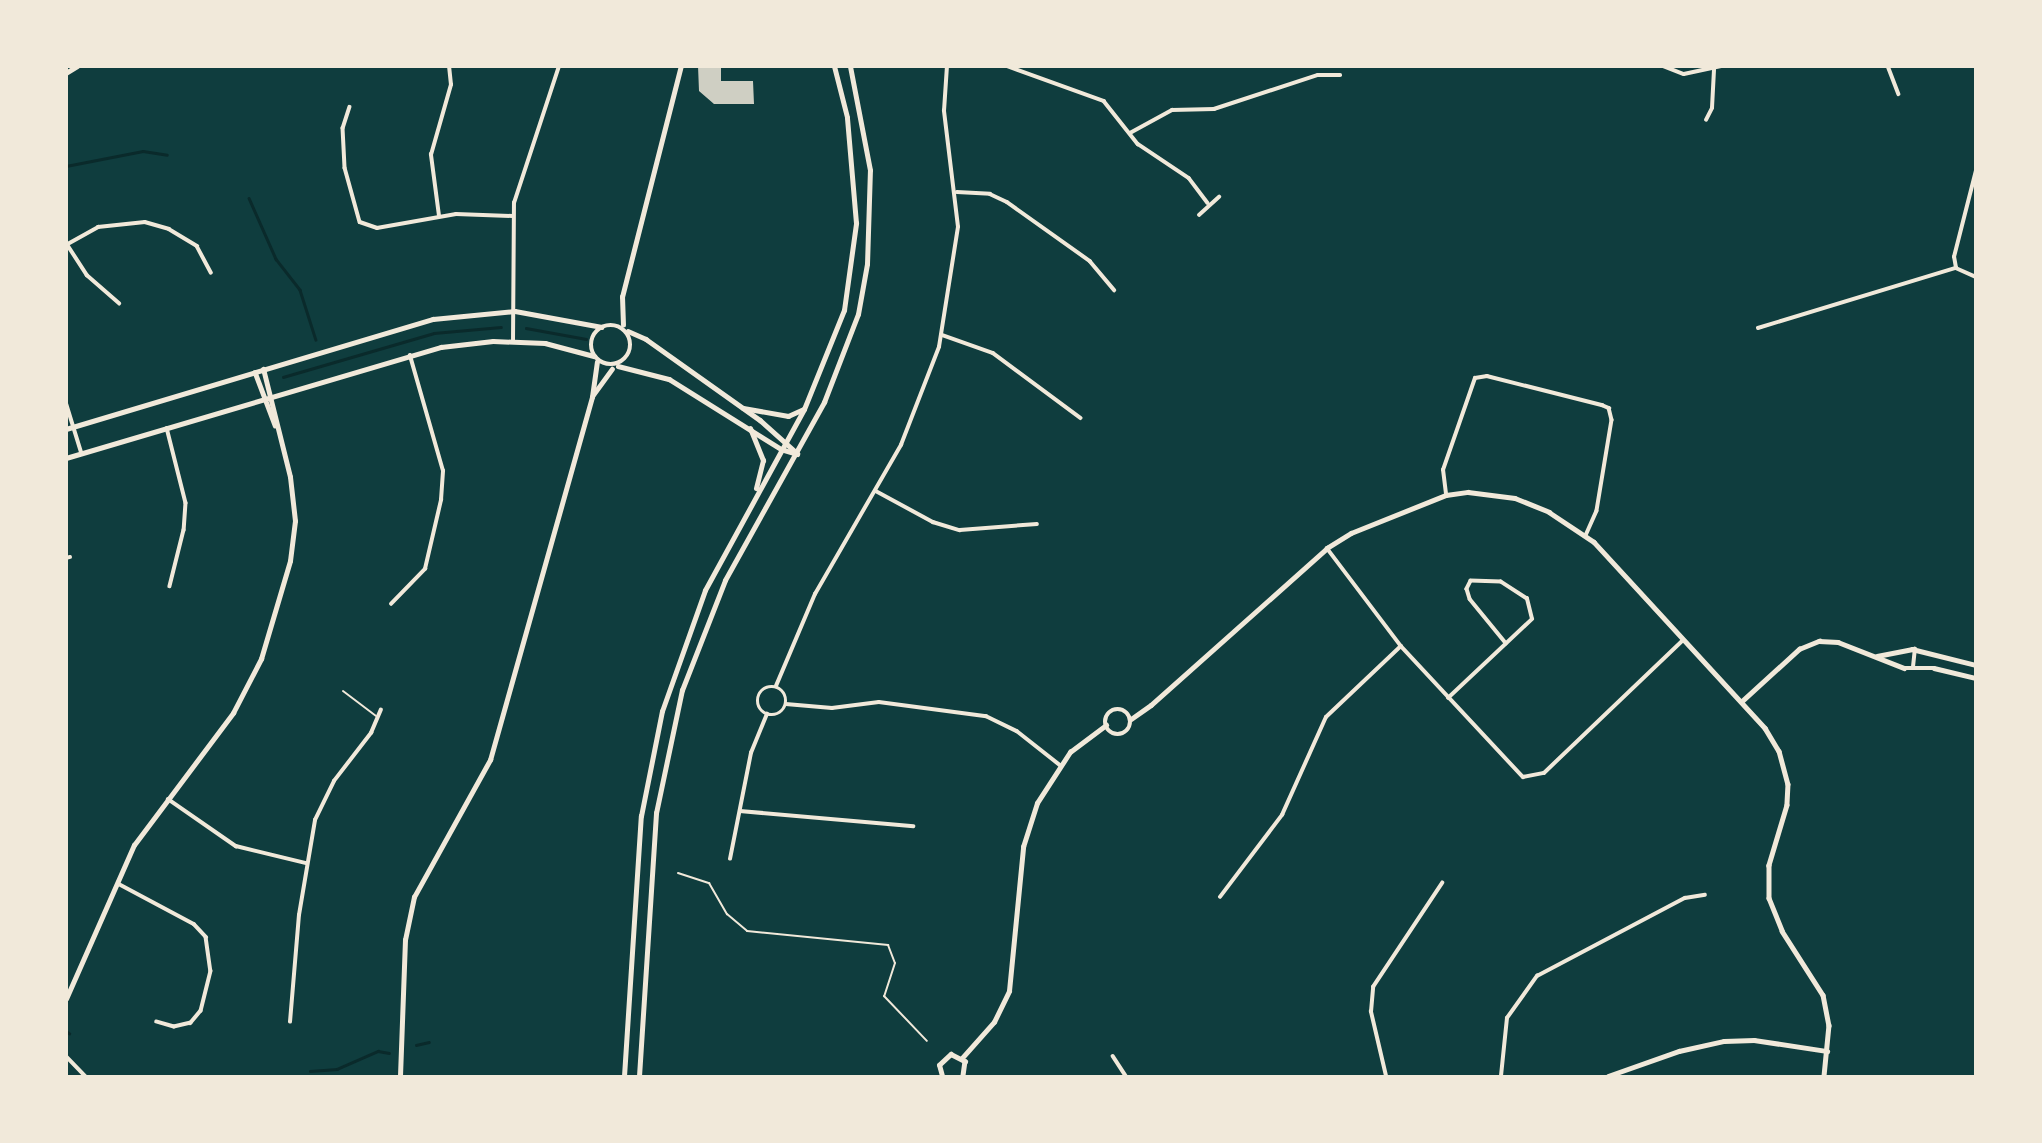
<!DOCTYPE html>
<style>
body{margin:0}
#map{position:relative;width:2042px;height:1143px;overflow:hidden;background:#0f3d3e;font-family:"Asap Condensed",sans-serif}
div>[style]{position:absolute}
[style*='--x']{left:calc(var(--x)*1px);top:calc(var(--y)*1px);width:calc(var(--w)*1px);rotate:calc(var(--a)*1deg)}
.stream>*{height:2.5px;margin:-1.25px;padding:0 1.25px;transform-origin:1.25px;border-radius:1.25px;background:#0a2a2b}
.building>*{inset:0;background:#cfcfc3}
.service>*{height:2px;margin:-1px;padding:0 1px;transform-origin:1px;border-radius:1px;background:#f1e9da}
.minor>*{height:3.5px;margin:-1.75px;padding:0 1.75px;transform-origin:1.75px;border-radius:1.75px;background:#f1e9da}
.minor>.ring{margin:-1.75px;padding:0;box-sizing:content-box;background:none;border:3.5px solid #f1e9da;border-radius:50%}
.tertiary>*{height:4.5px;margin:-2.25px;padding:0 2.25px;transform-origin:2.25px;border-radius:2.25px;background:#f1e9da}
.tertiary>.ring{margin:-2.25px;padding:0;box-sizing:content-box;background:none;border:4.5px solid #f1e9da;border-radius:50%}
.secondary>*{height:5px;margin:-2.5px;padding:0 2.5px;transform-origin:2.5px;border-radius:2.5px;background:#f1e9da}
span{translate:-50% -50%;white-space:nowrap;text-align:center;line-height:1.15;-webkit-text-stroke:7px #f1e9da;paint-order:stroke}
.frame{position:absolute;inset:0;border:68px solid #f1e9da;pointer-events:none}
</style>
<div id="map">
<div class="stream">
<div style="--x:66;--y:166;--w:78;--a:-11"></div>
<div style="--x:143;--y:151;--w:24;--a:9"></div>
<div style="--x:249;--y:198;--w:67;--a:66.1"></div>
<div style="--x:276;--y:259;--w:39;--a:52"></div>
<div style="--x:300;--y:290;--w:52;--a:72.3"></div>
<div style="--x:526;--y:328;--w:61;--a:10.4"></div>
<div style="--x:283;--y:377;--w:157;--a:-16.2"></div>
<div style="--x:434;--y:333;--w:67;--a:-5.1"></div>
<div style="--x:66;--y:1031;--w:4;--a:34"></div>
<div style="--x:416;--y:1045;--w:13;--a:-13"></div>
<div style="--x:310;--y:1071;--w:27;--a:-4"></div>
<div style="--x:337;--y:1069;--w:45;--a:-23.7"></div>
<div style="--x:378;--y:1051;--w:11;--a:10"></div>
</div>
<div class="building">
<div style="clip-path:polygon(698px 66px,721px 66px,721px 81px,753px 81px,754px 104px,714px 104px,699px 91px)"></div>
</div>
<div class="service">
<div style="--x:343;--y:691;--w:41;--a:37.1"></div>
<div style="--x:678;--y:873;--w:33;--a:18"></div>
<div style="--x:709;--y:883;--w:36;--a:60"></div>
<div style="--x:727;--y:914;--w:26;--a:40"></div>
<div style="--x:747;--y:931;--w:142;--a:5.7"></div>
<div style="--x:888;--y:945;--w:19;--a:69"></div>
<div style="--x:895;--y:963;--w:35;--a:108"></div>
<div style="--x:884;--y:996;--w:62;--a:46.3"></div>
</div>
<div class="minor">
<div style="--x:1007;--y:66;--w:103;--a:19.8"></div>
<div style="--x:1104;--y:101;--w:55;--a:51.7"></div>
<div style="--x:1138;--y:144;--w:61;--a:33.7"></div>
<div style="--x:1189;--y:178;--w:31;--a:53"></div>
<div style="--x:1663;--y:66;--w:22;--a:21"></div>
<div style="--x:1684;--y:74;--w:40;--a:-12"></div>
<div style="--x:1888;--y:66;--w:30;--a:69"></div>
<div style="--x:350;--y:107;--w:22;--a:108"></div>
<div style="--x:343;--y:128;--w:40;--a:87.1"></div>
<div style="--x:345;--y:168;--w:56;--a:74.5"></div>
<div style="--x:360;--y:222;--w:18;--a:19"></div>
<div style="--x:377;--y:228;--w:80;--a:-10"></div>
<div style="--x:456;--y:214;--w:56;--a:2"></div>
<div style="--x:1706;--y:120;--w:13;--a:-63"></div>
<div style="--x:1712;--y:108;--w:38;--a:-87"></div>
<div style="--x:1130;--y:133;--w:48;--a:-28.7"></div>
<div style="--x:1172;--y:110;--w:42;--a:-1.4"></div>
<div style="--x:1214;--y:109;--w:109;--a:-18.1"></div>
<div style="--x:1318;--y:75;--w:22;--a:0"></div>
<div style="--x:957;--y:192;--w:33;--a:3"></div>
<div style="--x:990;--y:194;--w:19;--a:25"></div>
<div style="--x:1007;--y:202;--w:102;--a:35.4"></div>
<div style="--x:1090;--y:261;--w:38;--a:50"></div>
<div style="--x:1199;--y:215;--w:27;--a:-42"></div>
<div style="--x:439;--y:216;--w:62;--a:-97.5"></div>
<div style="--x:431;--y:155;--w:73;--a:-74.1"></div>
<div style="--x:451;--y:85;--w:19;--a:-96"></div>
<div style="--x:67;--y:244;--w:37;--a:57"></div>
<div style="--x:87;--y:275;--w:43;--a:41.2"></div>
<div style="--x:66;--y:245;--w:37;--a:-29"></div>
<div style="--x:98;--y:227;--w:47;--a:-6.1"></div>
<div style="--x:145;--y:222;--w:25;--a:16"></div>
<div style="--x:169;--y:229;--w:33;--a:31"></div>
<div style="--x:197;--y:246;--w:30;--a:62"></div>
<div style="--x:1956;--y:268;--w:11;--a:-100"></div>
<div style="--x:1954;--y:257;--w:89;--a:-75.7"></div>
<div style="--x:1758;--y:328;--w:207;--a:-16.9"></div>
<div style="--x:1956;--y:268;--w:22;--a:24"></div>
<div style="--x:942;--y:335;--w:54;--a:19.4"></div>
<div style="--x:993;--y:353;--w:109;--a:36.5"></div>
<div style="--x:513;--y:342;--w:139;--a:-89.6"></div>
<div style="--x:514;--y:203;--w:144;--a:-71.8"></div>
<div style="--x:66;--y:402;--w:54;--a:72.9"></div>
<div style="--x:167;--y:428;--w:77;--a:75.8"></div>
<div style="--x:186;--y:503;--w:27;--a:94"></div>
<div style="--x:184;--y:530;--w:58;--a:104"></div>
<div style="--x:876;--y:491;--w:65;--a:28.5"></div>
<div style="--x:933;--y:522;--w:28;--a:17"></div>
<div style="--x:960;--y:530;--w:77;--a:-4.5"></div>
<div style="--x:1446;--y:494;--w:24;--a:-97"></div>
<div style="--x:1443;--y:470;--w:97;--a:-70.8"></div>
<div style="--x:1475;--y:378;--w:12;--a:-9"></div>
<div style="--x:1487;--y:376;--w:119;--a:14.2"></div>
<div style="--x:1602;--y:405;--w:8;--a:23"></div>
<div style="--x:1609;--y:408;--w:12;--a:76"></div>
<div style="--x:1612;--y:420;--w:92;--a:99.4"></div>
<div style="--x:1597;--y:511;--w:27;--a:114"></div>
<div style="--x:1327;--y:548;--w:123;--a:52.9"></div>
<div style="--x:1401;--y:646;--w:179;--a:47"></div>
<div style="--x:1523;--y:777;--w:21;--a:-11"></div>
<div style="--x:1544;--y:773;--w:192;--a:-43.7"></div>
<div style="--x:66;--y:558;--w:4;--a:-14"></div>
<div style="--x:391;--y:604;--w:49;--a:-45.8"></div>
<div style="--x:425;--y:569;--w:71;--a:-76.9"></div>
<div style="--x:441;--y:500;--w:29;--a:-86"></div>
<div style="--x:443;--y:471;--w:120;--a:-106"></div>
<div style="--x:1913;--y:667;--w:18;--a:-84"></div>
<div style="--x:776;--y:686;--w:100;--a:-67"></div>
<div style="--x:815;--y:594;--w:172;--a:-60"></div>
<div style="--x:901;--y:445;--w:105;--a:-68.8"></div>
<div style="--x:939;--y:347;--w:121;--a:-81"></div>
<div style="--x:958;--y:227;--w:117;--a:-96.9"></div>
<div style="--x:944;--y:111;--w:45;--a:-86.2"></div>
<div class="ring" style="left:758px;top:687px;width:24.5px;height:24.5px"></div>
<div style="--x:1448;--y:698;--w:115;--a:-43.2"></div>
<div style="--x:1532;--y:619;--w:21;--a:-104"></div>
<div style="--x:1527;--y:599;--w:31;--a:-147"></div>
<div style="--x:1501;--y:582;--w:30;--a:-178"></div>
<div style="--x:1471;--y:581;--w:9;--a:117"></div>
<div style="--x:1467;--y:589;--w:10;--a:73"></div>
<div style="--x:1470;--y:599;--w:57;--a:50.7"></div>
<div style="--x:786;--y:704;--w:46;--a:5"></div>
<div style="--x:832;--y:708;--w:47;--a:-7.3"></div>
<div style="--x:879;--y:702;--w:108;--a:7.5"></div>
<div style="--x:986;--y:716;--w:34;--a:26"></div>
<div style="--x:1017;--y:731;--w:55;--a:38.3"></div>
<div style="--x:168;--y:799;--w:83;--a:34.7"></div>
<div style="--x:236;--y:846;--w:72;--a:13.7"></div>
<div style="--x:740;--y:811;--w:174;--a:5"></div>
<div style="--x:730;--y:859;--w:108;--a:-78.8"></div>
<div style="--x:751;--y:753;--w:42;--a:-67.7"></div>
<div style="--x:119;--y:884;--w:85;--a:28.1"></div>
<div style="--x:194;--y:924;--w:18;--a:47"></div>
<div style="--x:206;--y:937;--w:34;--a:82"></div>
<div style="--x:211;--y:971;--w:41;--a:104"></div>
<div style="--x:201;--y:1011;--w:16;--a:130"></div>
<div style="--x:191;--y:1023;--w:17;--a:167"></div>
<div style="--x:174;--y:1027;--w:18;--a:-164"></div>
<div style="--x:1220;--y:897;--w:103;--a:-52.9"></div>
<div style="--x:1282;--y:815;--w:107;--a:-65.8"></div>
<div style="--x:1326;--y:717;--w:103;--a:-43.4"></div>
<div style="--x:290;--y:1022;--w:107;--a:-85.2"></div>
<div style="--x:299;--y:915;--w:96;--a:-80.4"></div>
<div style="--x:315;--y:820;--w:43;--a:-64"></div>
<div style="--x:334;--y:781;--w:61;--a:-52.4"></div>
<div style="--x:371;--y:733;--w:25;--a:-67"></div>
<div style="--x:66;--y:1056;--w:28;--a:46"></div>
<div style="--x:1113;--y:1056;--w:24;--a:57"></div>
<div style="--x:1386;--y:1076;--w:66;--a:-103.2"></div>
<div style="--x:1371;--y:1012;--w:25;--a:-85"></div>
<div style="--x:1373;--y:987;--w:125;--a:-56.4"></div>
<div style="--x:1501;--y:1076;--w:58;--a:-84.1"></div>
<div style="--x:1507;--y:1018;--w:52;--a:-54.5"></div>
<div style="--x:1537;--y:976;--w:167;--a:-27.8"></div>
<div style="--x:1685;--y:898;--w:20;--a:-9"></div>
</div>
<div class="tertiary">
<div style="--x:66;--y:73;--w:13;--a:-32"></div>
<div class="ring" style="left:591px;top:325px;width:35.5px;height:35.5px"></div>
<div style="--x:623;--y:325;--w:28;--a:-92"></div>
<div style="--x:622;--y:297;--w:238;--a:-75.7"></div>
<div style="--x:628;--y:331;--w:20;--a:24"></div>
<div style="--x:646;--y:339;--w:140;--a:35.4"></div>
<div style="--x:760;--y:420;--w:50;--a:41.7"></div>
<div style="--x:618;--y:366;--w:53;--a:14.3"></div>
<div style="--x:669;--y:379;--w:132;--a:32"></div>
<div style="--x:781;--y:449;--w:17;--a:17"></div>
<div style="--x:255;--y:372;--w:57;--a:69.3"></div>
<div style="--x:593;--y:395;--w:32;--a:-54"></div>
<div style="--x:66;--y:429;--w:383;--a:-16.7"></div>
<div style="--x:433;--y:319;--w:82;--a:-5.6"></div>
<div style="--x:515;--y:311;--w:88;--a:10.4"></div>
<div style="--x:66;--y:458;--w:391;--a:-16.5"></div>
<div style="--x:441;--y:347;--w:52;--a:-6.6"></div>
<div style="--x:493;--y:341;--w:52;--a:2.2"></div>
<div style="--x:545;--y:343;--w:51;--a:14.9"></div>
<div style="--x:1877;--y:656;--w:36;--a:-11"></div>
<div style="--x:1912;--y:649;--w:66;--a:14"></div>
<div style="--x:1741;--y:702;--w:79;--a:-42.4"></div>
<div style="--x:1799;--y:649;--w:22;--a:-22"></div>
<div style="--x:1819;--y:641;--w:19;--a:3"></div>
<div style="--x:1838;--y:642;--w:71;--a:21.5"></div>
<div style="--x:1904;--y:668;--w:30;--a:0"></div>
<div style="--x:1934;--y:668;--w:43;--a:13.4"></div>
<div class="ring" style="left:1105px;top:709px;width:21.5px;height:21.5px"></div>
<div style="--x:1131;--y:719;--w:24;--a:-35"></div>
<div style="--x:1151;--y:705;--w:236;--a:-41.7"></div>
<div style="--x:1327;--y:548;--w:28;--a:-32"></div>
<div style="--x:1351;--y:533;--w:102;--a:-21.8"></div>
<div style="--x:1446;--y:495;--w:22;--a:-8"></div>
<div style="--x:1468;--y:492;--w:47;--a:7.3"></div>
<div style="--x:1515;--y:498;--w:37;--a:22"></div>
<div style="--x:1549;--y:512;--w:54;--a:33.7"></div>
<div style="--x:1594;--y:542;--w:253;--a:47.4"></div>
<div style="--x:1765;--y:728;--w:27;--a:59"></div>
<div style="--x:1779;--y:751;--w:34;--a:75"></div>
<div style="--x:1788;--y:784;--w:21;--a:93"></div>
<div style="--x:1787;--y:805;--w:63;--a:106.7"></div>
<div style="--x:1769;--y:865;--w:33;--a:90"></div>
<div style="--x:1769;--y:898;--w:35;--a:68"></div>
<div style="--x:1782;--y:931;--w:76;--a:57.4"></div>
<div style="--x:1823;--y:995;--w:31;--a:79"></div>
<div style="--x:1829;--y:1025;--w:51;--a:95.6"></div>
<div style="--x:66;--y:999;--w:168;--a:-66.2"></div>
<div style="--x:134;--y:845;--w:165;--a:-53.1"></div>
<div style="--x:233;--y:713;--w:61;--a:-62.6"></div>
<div style="--x:261;--y:659;--w:102;--a:-73.5"></div>
<div style="--x:290;--y:561;--w:40;--a:-82.9"></div>
<div style="--x:295;--y:521;--w:44;--a:-96.5"></div>
<div style="--x:290;--y:477;--w:111;--a:-104"></div>
<div style="--x:962;--y:1058;--w:48;--a:-48.4"></div>
<div style="--x:994;--y:1022;--w:34;--a:-64"></div>
<div style="--x:1009;--y:991;--w:145;--a:-84.4"></div>
<div style="--x:1023;--y:847;--w:46;--a:-72.3"></div>
<div style="--x:1037;--y:803;--w:61;--a:-57.1"></div>
<div style="--x:1070;--y:752;--w:45;--a:-36.9"></div>
<div style="--x:400;--y:1076;--w:136;--a:-87.9"></div>
<div style="--x:405;--y:940;--w:44;--a:-78.2"></div>
<div style="--x:414;--y:897;--w:157;--a:-61"></div>
<div style="--x:490;--y:760;--w:377;--a:-74.3"></div>
<div style="--x:592;--y:397;--w:35;--a:-82"></div>
<div style="--x:942;--y:1076;--w:11;--a:-105"></div>
<div style="--x:939;--y:1065;--w:16;--a:-43"></div>
<div style="--x:951;--y:1054;--w:16;--a:27"></div>
<div style="--x:965;--y:1061;--w:15;--a:98"></div>
<div style="--x:1608;--y:1076;--w:75;--a:-19.4"></div>
<div style="--x:1679;--y:1051;--w:46;--a:-12.5"></div>
<div style="--x:1724;--y:1041;--w:30;--a:-2"></div>
<div style="--x:1754;--y:1040;--w:74;--a:8.6"></div>
</div>
<div class="secondary">
<div style="--x:743;--y:408;--w:46;--a:10.1"></div>
<div style="--x:788;--y:416;--w:17;--a:-24"></div>
<div style="--x:750;--y:428;--w:35;--a:68"></div>
<div style="--x:763;--y:460;--w:29;--a:104"></div>
<div style="--x:624;--y:1076;--w:261;--a:-86.3"></div>
<div style="--x:641;--y:816;--w:107;--a:-78.7"></div>
<div style="--x:662;--y:711;--w:128;--a:-70.4"></div>
<div style="--x:705;--y:590;--w:206;--a:-61.3"></div>
<div style="--x:804;--y:409;--w:107;--a:-68"></div>
<div style="--x:844;--y:310;--w:88;--a:-82.1"></div>
<div style="--x:856;--y:223;--w:106;--a:-94.9"></div>
<div style="--x:847;--y:117;--w:53;--a:-104.3"></div>
<div style="--x:639;--y:1076;--w:264;--a:-86.3"></div>
<div style="--x:656;--y:813;--w:126;--a:-78.1"></div>
<div style="--x:682;--y:690;--w:118;--a:-68.6"></div>
<div style="--x:725;--y:580;--w:204;--a:-60.9"></div>
<div style="--x:824;--y:402;--w:94;--a:-68.9"></div>
<div style="--x:858;--y:314;--w:51;--a:-79.8"></div>
<div style="--x:867;--y:264;--w:94;--a:-88.2"></div>
<div style="--x:870;--y:170;--w:106;--a:-100.9"></div>
</div>
<div class="frame"></div>
</div>
